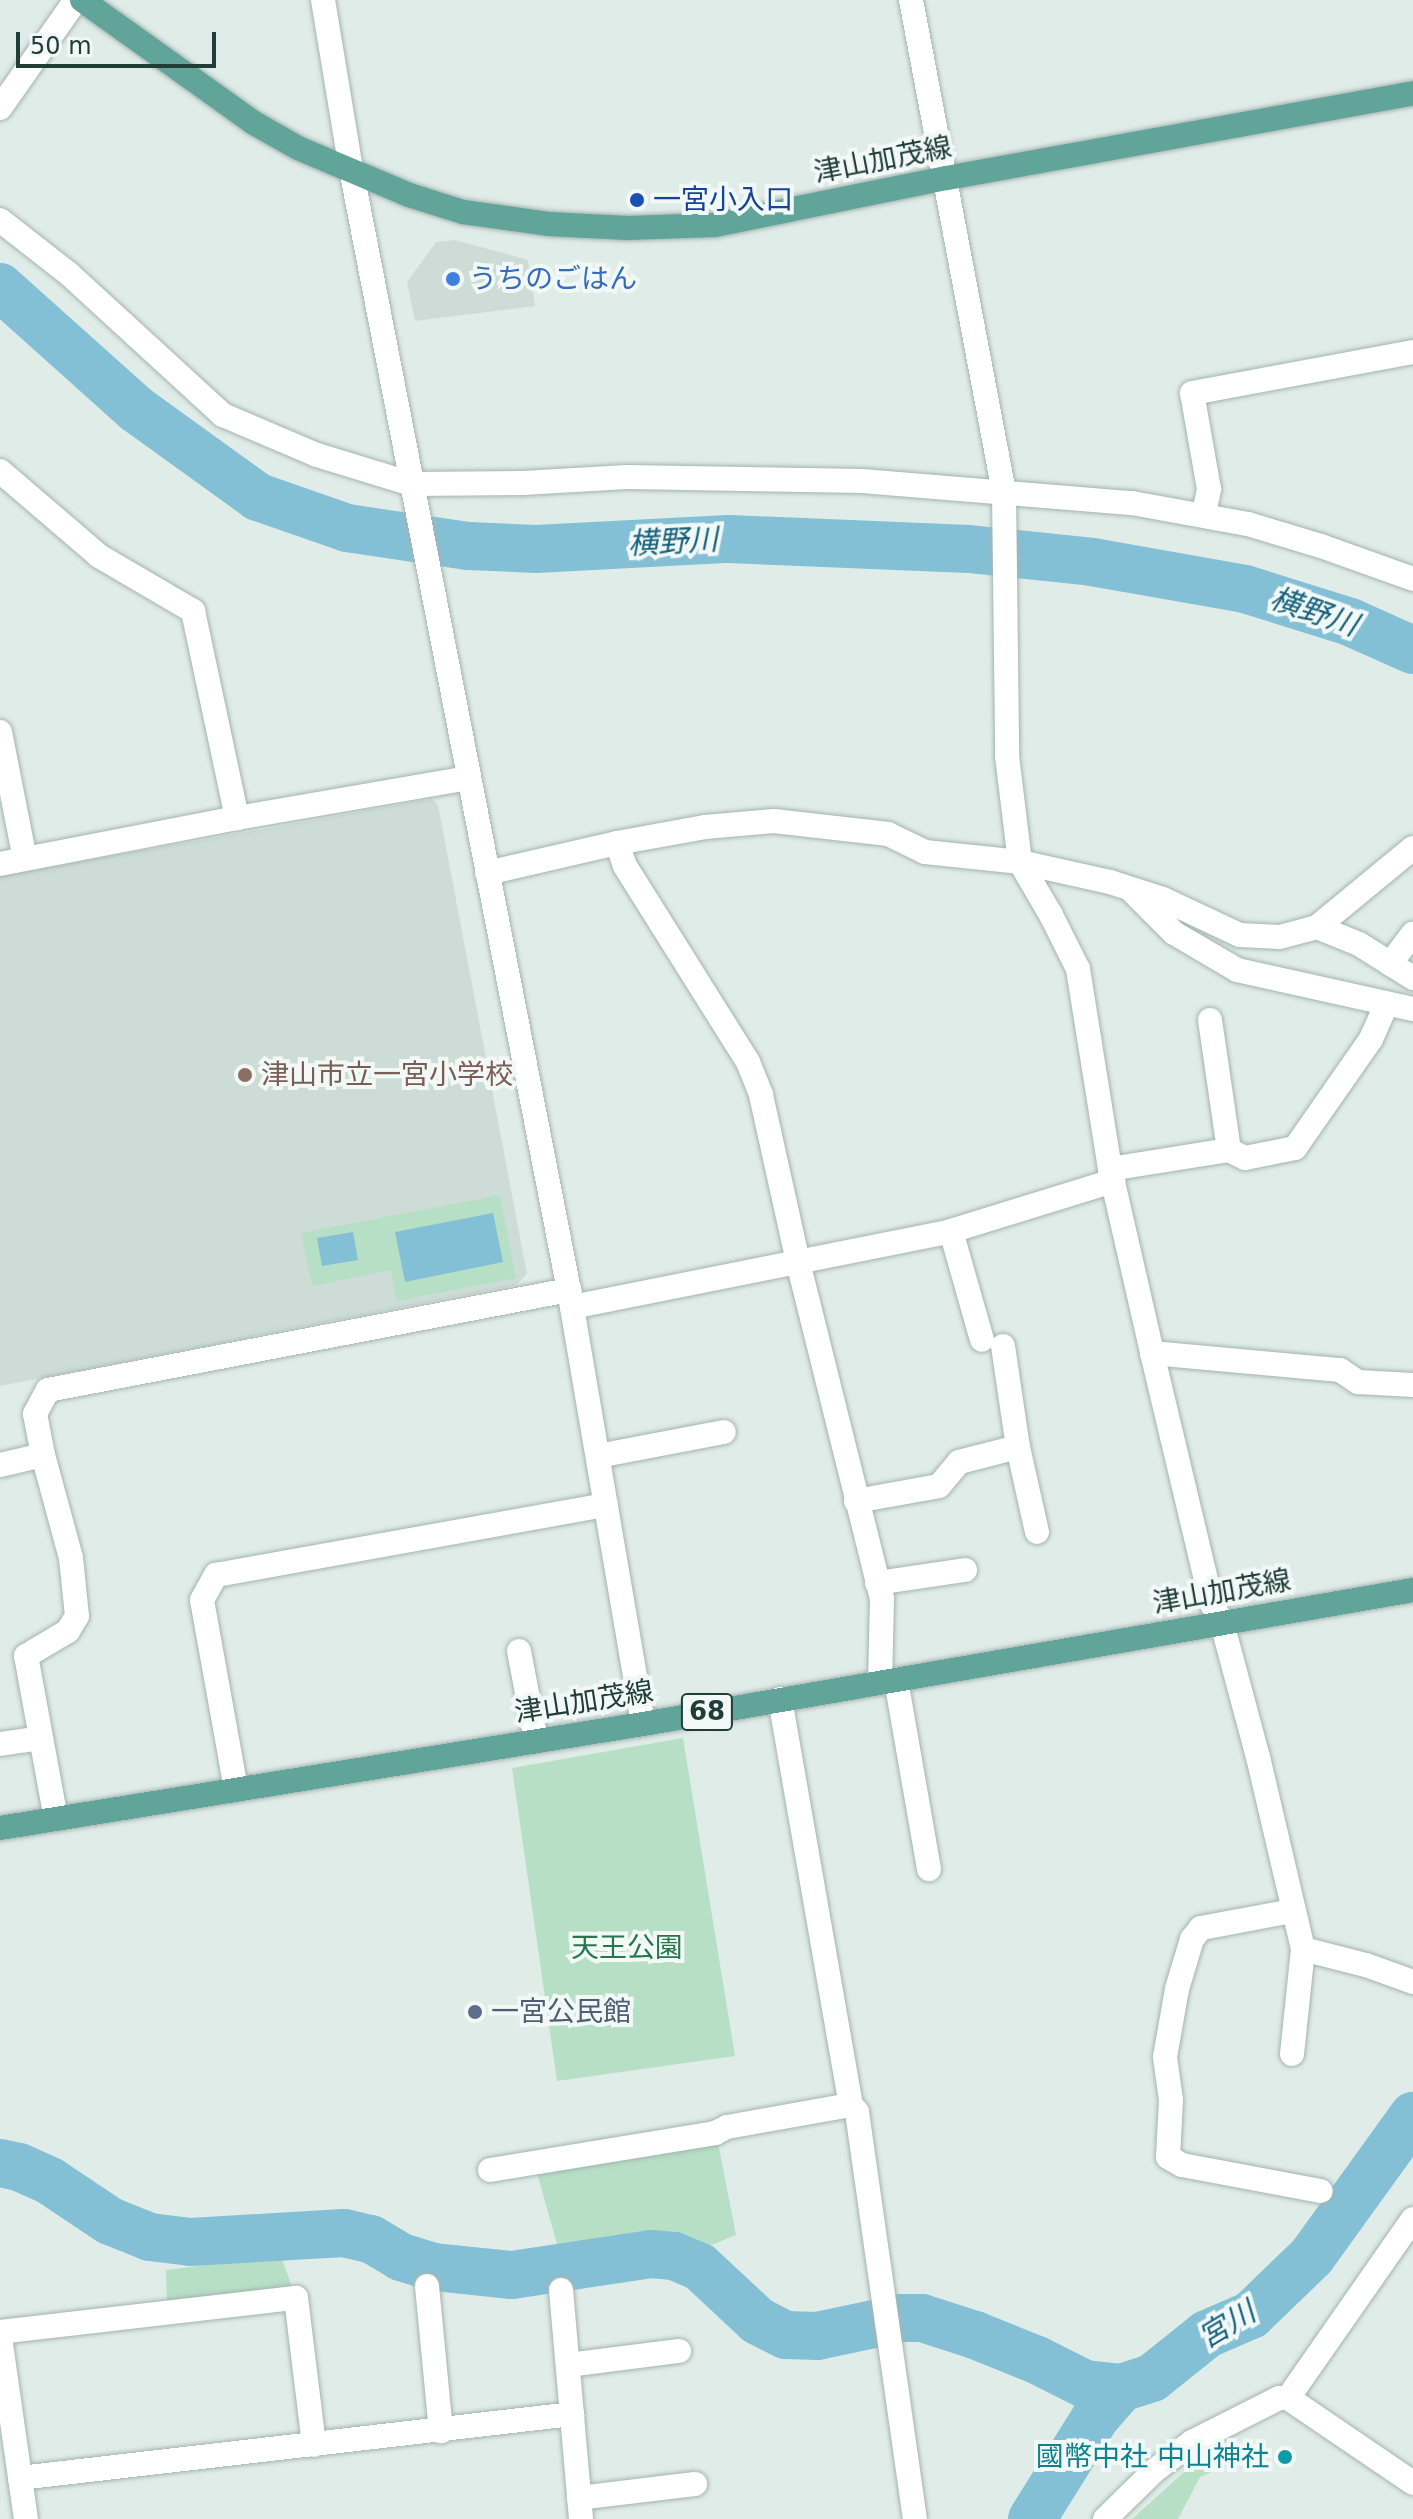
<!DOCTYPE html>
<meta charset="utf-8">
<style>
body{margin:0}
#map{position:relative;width:1413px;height:2519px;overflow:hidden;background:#e0ece8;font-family:"DejaVu Sans","Noto Sans JP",sans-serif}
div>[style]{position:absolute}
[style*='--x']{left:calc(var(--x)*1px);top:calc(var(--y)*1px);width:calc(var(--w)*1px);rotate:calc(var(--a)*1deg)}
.built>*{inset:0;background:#cedcd7}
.green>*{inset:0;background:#b7dfc6}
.water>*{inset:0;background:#84c0d5}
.river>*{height:48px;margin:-24px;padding:0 24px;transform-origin:24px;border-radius:24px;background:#84c0d5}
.roads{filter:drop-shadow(0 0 2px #a3b4b0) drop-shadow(0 0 2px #a3b4b0)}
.street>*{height:24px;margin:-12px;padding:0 12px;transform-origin:12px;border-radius:12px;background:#fff}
.primary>*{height:24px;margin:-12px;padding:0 12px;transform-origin:12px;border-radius:12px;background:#61a49a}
.dots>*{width:22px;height:22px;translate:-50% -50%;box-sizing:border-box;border:4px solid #f1f8f5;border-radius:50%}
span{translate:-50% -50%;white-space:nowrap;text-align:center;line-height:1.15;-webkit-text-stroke:8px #f1f8f5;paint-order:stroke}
.shield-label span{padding:2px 6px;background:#f1f8f5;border:2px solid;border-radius:6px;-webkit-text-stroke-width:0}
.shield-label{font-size:26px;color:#203d38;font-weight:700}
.street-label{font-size:28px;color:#203d38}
.transit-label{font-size:28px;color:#164399}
.left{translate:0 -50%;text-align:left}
.shop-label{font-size:28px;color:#366cbe}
.education-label{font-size:28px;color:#785e54}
.park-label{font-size:28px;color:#27764e}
.service-label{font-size:28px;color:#4e5e75}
.culture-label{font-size:28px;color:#0d838f}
.right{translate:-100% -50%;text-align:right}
.water-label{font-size:30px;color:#16617d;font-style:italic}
.scale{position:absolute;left:16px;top:32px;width:200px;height:36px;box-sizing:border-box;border:4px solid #203d38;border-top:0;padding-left:10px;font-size:24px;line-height:28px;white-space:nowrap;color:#203d38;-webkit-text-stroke:6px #f1f8f5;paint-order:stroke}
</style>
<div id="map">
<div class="built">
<div style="clip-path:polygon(455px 240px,528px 260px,535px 306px,415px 321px,407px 282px,436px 242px)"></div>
<div style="clip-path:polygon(432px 799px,438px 805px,527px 1274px,516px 1285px,0 1386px,0 876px)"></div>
</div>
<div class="green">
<div style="clip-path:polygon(500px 1195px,516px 1278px,397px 1301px,391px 1270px,312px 1286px,301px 1233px)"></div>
<div style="clip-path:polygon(683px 1738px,735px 2056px,557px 2081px,512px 1768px)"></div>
<div style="clip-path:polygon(718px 2143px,736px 2235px,692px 2253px,651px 2240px,557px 2244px,537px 2173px)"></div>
<div style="clip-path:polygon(281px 2256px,296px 2298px,167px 2313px,166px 2270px)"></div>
<div style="clip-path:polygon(1222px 2452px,1230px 2453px,1232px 2463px,1200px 2477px,1178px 2519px,1132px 2519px,1183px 2473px)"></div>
</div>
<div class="water">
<div style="clip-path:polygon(493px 1213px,503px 1262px,405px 1282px,395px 1232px)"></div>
<div style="clip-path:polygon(353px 1232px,358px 1260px,322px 1266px,317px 1238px)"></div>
</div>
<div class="river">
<div style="--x:0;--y:287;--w:183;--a:41.9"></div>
<div style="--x:136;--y:409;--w:150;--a:35.8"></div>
<div style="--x:258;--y:497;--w:94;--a:19.2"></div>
<div style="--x:347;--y:528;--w:122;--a:8.5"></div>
<div style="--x:468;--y:546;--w:68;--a:2.5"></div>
<div style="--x:536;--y:549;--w:193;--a:-3"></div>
<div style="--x:729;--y:539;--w:240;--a:2.4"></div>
<div style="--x:969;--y:549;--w:124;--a:6"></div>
<div style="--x:1092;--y:562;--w:155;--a:10"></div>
<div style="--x:1245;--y:589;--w:110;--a:17.4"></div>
<div style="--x:1350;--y:622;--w:69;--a:24"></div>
<div style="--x:0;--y:2163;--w:19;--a:12"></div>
<div style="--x:19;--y:2167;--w:34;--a:24"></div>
<div style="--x:50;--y:2181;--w:72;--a:33.7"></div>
<div style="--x:110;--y:2221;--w:43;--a:21.8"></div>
<div style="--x:150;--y:2237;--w:41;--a:7"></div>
<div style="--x:191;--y:2242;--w:153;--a:-3.4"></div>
<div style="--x:344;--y:2233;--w:28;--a:13"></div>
<div style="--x:371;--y:2239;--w:35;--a:31"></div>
<div style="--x:401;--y:2257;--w:34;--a:17"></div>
<div style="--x:434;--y:2267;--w:78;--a:5.9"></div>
<div style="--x:512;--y:2275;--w:141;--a:-8.6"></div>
<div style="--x:651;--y:2254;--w:23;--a:5"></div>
<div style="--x:674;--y:2256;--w:28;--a:23"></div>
<div style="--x:700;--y:2267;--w:79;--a:43"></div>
<div style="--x:758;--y:2321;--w:31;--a:27"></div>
<div style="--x:786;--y:2335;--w:31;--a:2"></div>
<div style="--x:817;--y:2336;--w:63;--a:-11.8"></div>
<div style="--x:899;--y:2318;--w:23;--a:0"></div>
<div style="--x:922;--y:2318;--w:56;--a:17.8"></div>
<div style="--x:975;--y:2335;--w:67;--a:22"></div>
<div style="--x:1037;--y:2360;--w:54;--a:26.6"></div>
<div style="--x:1085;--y:2384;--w:36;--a:6"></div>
<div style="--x:1032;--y:2519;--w:119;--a:-58"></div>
<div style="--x:1095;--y:2418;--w:40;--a:-49"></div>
<div style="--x:1121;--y:2388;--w:33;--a:-18"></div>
<div style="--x:1152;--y:2378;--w:70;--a:-38.7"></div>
<div style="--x:1207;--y:2334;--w:48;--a:-23.4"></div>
<div style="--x:1251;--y:2315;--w:85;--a:-44"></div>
<div style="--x:1312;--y:2256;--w:173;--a:-54.2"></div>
</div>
<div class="roads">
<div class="street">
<div style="--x:323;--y:0;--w:171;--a:80.6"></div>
<div style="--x:351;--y:169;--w:1142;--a:79"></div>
<div style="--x:569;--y:1290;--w:440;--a:80.3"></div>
<div style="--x:911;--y:0;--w:501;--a:79.3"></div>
<div style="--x:1004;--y:492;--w:264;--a:89.3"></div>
<div style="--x:1007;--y:756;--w:107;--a:83"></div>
<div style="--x:1020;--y:862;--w:61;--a:59.7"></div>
<div style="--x:1051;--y:915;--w:60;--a:63.4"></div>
<div style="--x:1078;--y:969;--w:203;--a:80.9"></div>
<div style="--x:1110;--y:1169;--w:189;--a:77.1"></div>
<div style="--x:1152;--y:1353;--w:258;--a:76.6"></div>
<div style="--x:1212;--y:1604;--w:21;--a:62"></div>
<div style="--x:1222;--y:1623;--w:139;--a:75"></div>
<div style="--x:1258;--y:1757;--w:197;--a:76.8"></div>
<div style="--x:1303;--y:1949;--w:65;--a:14.3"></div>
<div style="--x:1366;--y:1965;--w:50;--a:19.9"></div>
<div style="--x:0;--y:108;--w:132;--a:-54.9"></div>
<div style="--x:0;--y:220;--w:88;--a:38"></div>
<div style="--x:69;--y:274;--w:209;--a:42.5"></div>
<div style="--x:223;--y:415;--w:102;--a:23.1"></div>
<div style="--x:317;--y:455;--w:99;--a:17"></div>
<div style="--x:412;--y:484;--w:111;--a:-0.5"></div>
<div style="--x:523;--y:483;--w:104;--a:-3.3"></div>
<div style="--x:627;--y:477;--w:235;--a:1"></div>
<div style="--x:862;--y:481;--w:271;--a:4.7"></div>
<div style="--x:1132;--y:503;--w:118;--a:10.3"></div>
<div style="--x:1248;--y:524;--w:76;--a:16.8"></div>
<div style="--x:1321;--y:546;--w:98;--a:19.7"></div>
<div style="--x:0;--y:471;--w:130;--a:40.6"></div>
<div style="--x:99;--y:556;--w:109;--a:30.3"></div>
<div style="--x:193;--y:611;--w:212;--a:78"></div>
<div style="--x:1204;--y:513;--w:25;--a:-78"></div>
<div style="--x:1209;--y:489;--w:97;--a:-100"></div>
<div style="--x:1192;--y:393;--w:225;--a:-10.5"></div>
<div style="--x:0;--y:732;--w:129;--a:78.9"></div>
<div style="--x:617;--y:843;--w:89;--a:-10.3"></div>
<div style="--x:705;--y:827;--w:69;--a:-5"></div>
<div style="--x:774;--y:821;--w:115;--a:6.5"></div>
<div style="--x:888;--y:834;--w:41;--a:25.9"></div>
<div style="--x:925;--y:852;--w:96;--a:6"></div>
<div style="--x:1020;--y:862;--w:92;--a:12.5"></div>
<div style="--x:1110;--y:882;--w:56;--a:17.8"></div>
<div style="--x:1163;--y:899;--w:85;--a:25.1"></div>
<div style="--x:1240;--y:935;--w:40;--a:2.9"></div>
<div style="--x:1280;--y:937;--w:38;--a:-15"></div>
<div style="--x:1317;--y:927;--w:45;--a:22"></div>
<div style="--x:1359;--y:944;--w:64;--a:32.2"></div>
<div style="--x:0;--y:864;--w:241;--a:-11"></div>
<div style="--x:237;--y:818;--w:234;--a:-9.8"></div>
<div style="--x:487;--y:873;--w:133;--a:-13"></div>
<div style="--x:617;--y:843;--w:24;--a:71"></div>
<div style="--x:625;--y:866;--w:231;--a:57.9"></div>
<div style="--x:748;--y:1062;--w:35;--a:68"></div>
<div style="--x:761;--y:1095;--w:171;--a:77.5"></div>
<div style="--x:798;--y:1262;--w:346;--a:76"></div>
<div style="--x:882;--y:1598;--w:85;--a:91.3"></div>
<div style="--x:1132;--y:891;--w:59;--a:45"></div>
<div style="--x:1174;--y:933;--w:73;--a:30.4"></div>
<div style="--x:1237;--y:970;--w:180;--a:12.5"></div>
<div style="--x:1317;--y:927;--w:124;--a:-39.5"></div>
<div style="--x:1390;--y:964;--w:38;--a:-53"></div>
<div style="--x:1210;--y:1020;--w:131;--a:81.7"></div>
<div style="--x:1110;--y:1169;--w:121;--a:-9.1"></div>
<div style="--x:1229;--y:1150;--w:18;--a:27"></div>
<div style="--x:1245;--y:1158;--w:51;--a:-11.3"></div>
<div style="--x:1295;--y:1148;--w:133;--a:-55.1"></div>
<div style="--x:1371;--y:1039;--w:37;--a:-66"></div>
<div style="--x:951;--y:1231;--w:113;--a:74.1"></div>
<div style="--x:572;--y:1307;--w:387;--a:-11.3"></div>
<div style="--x:951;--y:1231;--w:170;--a:-17.2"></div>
<div style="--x:1003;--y:1346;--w:102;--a:81.6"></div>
<div style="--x:1152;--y:1353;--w:189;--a:5.2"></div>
<div style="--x:1340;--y:1370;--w:22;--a:34"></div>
<div style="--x:1358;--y:1382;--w:55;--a:3.1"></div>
<div style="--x:598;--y:1456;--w:128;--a:-10.8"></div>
<div style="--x:0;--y:1465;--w:44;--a:-13.1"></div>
<div style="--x:856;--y:1501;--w:84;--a:-10.2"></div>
<div style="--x:939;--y:1486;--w:31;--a:-50"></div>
<div style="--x:959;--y:1462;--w:61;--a:-14.3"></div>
<div style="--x:1018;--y:1447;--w:87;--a:77.4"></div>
<div style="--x:877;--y:1583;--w:89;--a:-8.4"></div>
<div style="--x:519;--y:1651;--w:91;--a:79.2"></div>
<div style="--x:896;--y:1680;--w:192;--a:80.1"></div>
<div style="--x:780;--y:1699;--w:412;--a:80.1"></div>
<div style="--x:851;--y:2105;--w:9;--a:49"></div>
<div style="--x:857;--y:2112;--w:411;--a:81.9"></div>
<div style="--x:0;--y:1744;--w:41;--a:-8.3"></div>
<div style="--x:236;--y:1789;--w:192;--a:-100.2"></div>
<div style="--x:202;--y:1600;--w:29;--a:-61"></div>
<div style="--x:216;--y:1575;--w:396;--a:-10.2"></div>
<div style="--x:56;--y:1819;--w:166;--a:-100.4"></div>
<div style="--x:26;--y:1656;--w:49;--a:-30.8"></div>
<div style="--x:68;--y:1631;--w:17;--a:-59"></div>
<div style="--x:77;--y:1616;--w:58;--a:-95.9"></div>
<div style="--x:71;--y:1558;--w:107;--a:-105.2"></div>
<div style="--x:43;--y:1455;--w:42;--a:-101"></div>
<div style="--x:35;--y:1414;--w:27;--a:-62"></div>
<div style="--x:48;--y:1390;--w:531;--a:-10.87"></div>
<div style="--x:1292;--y:1911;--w:93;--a:169.4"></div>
<div style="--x:1201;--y:1928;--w:14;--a:129"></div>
<div style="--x:1192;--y:1939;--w:52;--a:106.7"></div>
<div style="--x:1177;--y:1989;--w:69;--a:100"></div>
<div style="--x:1165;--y:2057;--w:43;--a:82.1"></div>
<div style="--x:1171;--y:2100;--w:57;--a:93"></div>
<div style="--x:1168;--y:2157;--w:16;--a:30"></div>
<div style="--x:1182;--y:2165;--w:141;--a:10.6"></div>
<div style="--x:1292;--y:2054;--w:106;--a:-84"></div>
<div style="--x:490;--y:2170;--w:228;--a:-9.3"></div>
<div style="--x:715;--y:2133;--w:13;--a:-27"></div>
<div style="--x:727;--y:2127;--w:126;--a:-10.1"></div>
<div style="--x:427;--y:2286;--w:146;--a:84.5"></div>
<div style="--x:561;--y:2290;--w:230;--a:85"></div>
<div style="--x:0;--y:2332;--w:298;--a:-6.6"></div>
<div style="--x:296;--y:2298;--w:148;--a:83"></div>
<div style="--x:0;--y:2337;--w:184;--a:81.9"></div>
<div style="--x:568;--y:2365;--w:112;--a:-7.2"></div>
<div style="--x:1288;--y:2398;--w:218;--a:-55.1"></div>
<div style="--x:20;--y:2478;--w:556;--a:-6.61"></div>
<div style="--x:579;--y:2498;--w:117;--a:-6.9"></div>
<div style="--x:1105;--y:2519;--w:69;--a:-44.4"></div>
<div style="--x:1154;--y:2471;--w:48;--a:-37.3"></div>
<div style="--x:1192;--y:2442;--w:97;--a:-26.8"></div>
<div style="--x:1279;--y:2398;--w:9;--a:0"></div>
<div style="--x:1288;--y:2398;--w:151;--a:34.2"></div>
</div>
<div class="primary">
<div style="--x:82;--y:0;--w:211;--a:35.6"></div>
<div style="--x:254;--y:123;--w:51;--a:29.6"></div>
<div style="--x:298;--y:148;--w:121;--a:22.9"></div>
<div style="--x:409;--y:195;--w:57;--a:17.5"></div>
<div style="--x:463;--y:212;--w:86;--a:8"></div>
<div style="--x:548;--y:224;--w:80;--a:2.9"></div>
<div style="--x:628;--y:228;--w:87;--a:-2"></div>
<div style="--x:715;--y:225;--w:237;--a:-11.5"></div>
<div style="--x:947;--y:178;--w:474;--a:-10.3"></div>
<div style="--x:0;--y:1828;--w:651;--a:-9.19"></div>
<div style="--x:643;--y:1724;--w:782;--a:-9.87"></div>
</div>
</div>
<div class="dots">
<div style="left:637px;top:200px;background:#1a4fb4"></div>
<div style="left:453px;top:279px;background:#3f7fe0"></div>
<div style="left:245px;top:1075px;background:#8d6e63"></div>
<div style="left:475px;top:2012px;background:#5c6f8a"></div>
<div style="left:1285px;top:2457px;background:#0f9aa8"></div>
</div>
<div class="shield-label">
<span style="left:707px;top:1712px">68</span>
</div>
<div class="street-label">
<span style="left:883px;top:160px;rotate:-11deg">津山加茂線</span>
<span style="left:1222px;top:1592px;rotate:-10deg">津山加茂線</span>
<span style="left:584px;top:1702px;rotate:-9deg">津山加茂線</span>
</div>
<div class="transit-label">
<span class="left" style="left:653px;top:200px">一宮小入口</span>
</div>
<div class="shop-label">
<span class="left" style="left:469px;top:279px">うちのごはん</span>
</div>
<div class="education-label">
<span class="left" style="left:261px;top:1075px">津山市立一宮小学校</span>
</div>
<div class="park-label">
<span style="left:627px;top:1948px">天王公園</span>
</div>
<div class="service-label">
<span class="left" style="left:491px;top:2012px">一宮公民館</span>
</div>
<div class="culture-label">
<span class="right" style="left:1269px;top:2457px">國幣中社 中山神社</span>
</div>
<div class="water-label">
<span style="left:673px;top:542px;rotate:-3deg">横野川</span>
<span style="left:1314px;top:612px;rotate:19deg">横野川</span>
<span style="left:1227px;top:2325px;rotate:-31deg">宮川</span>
</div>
<div class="scale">50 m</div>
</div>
